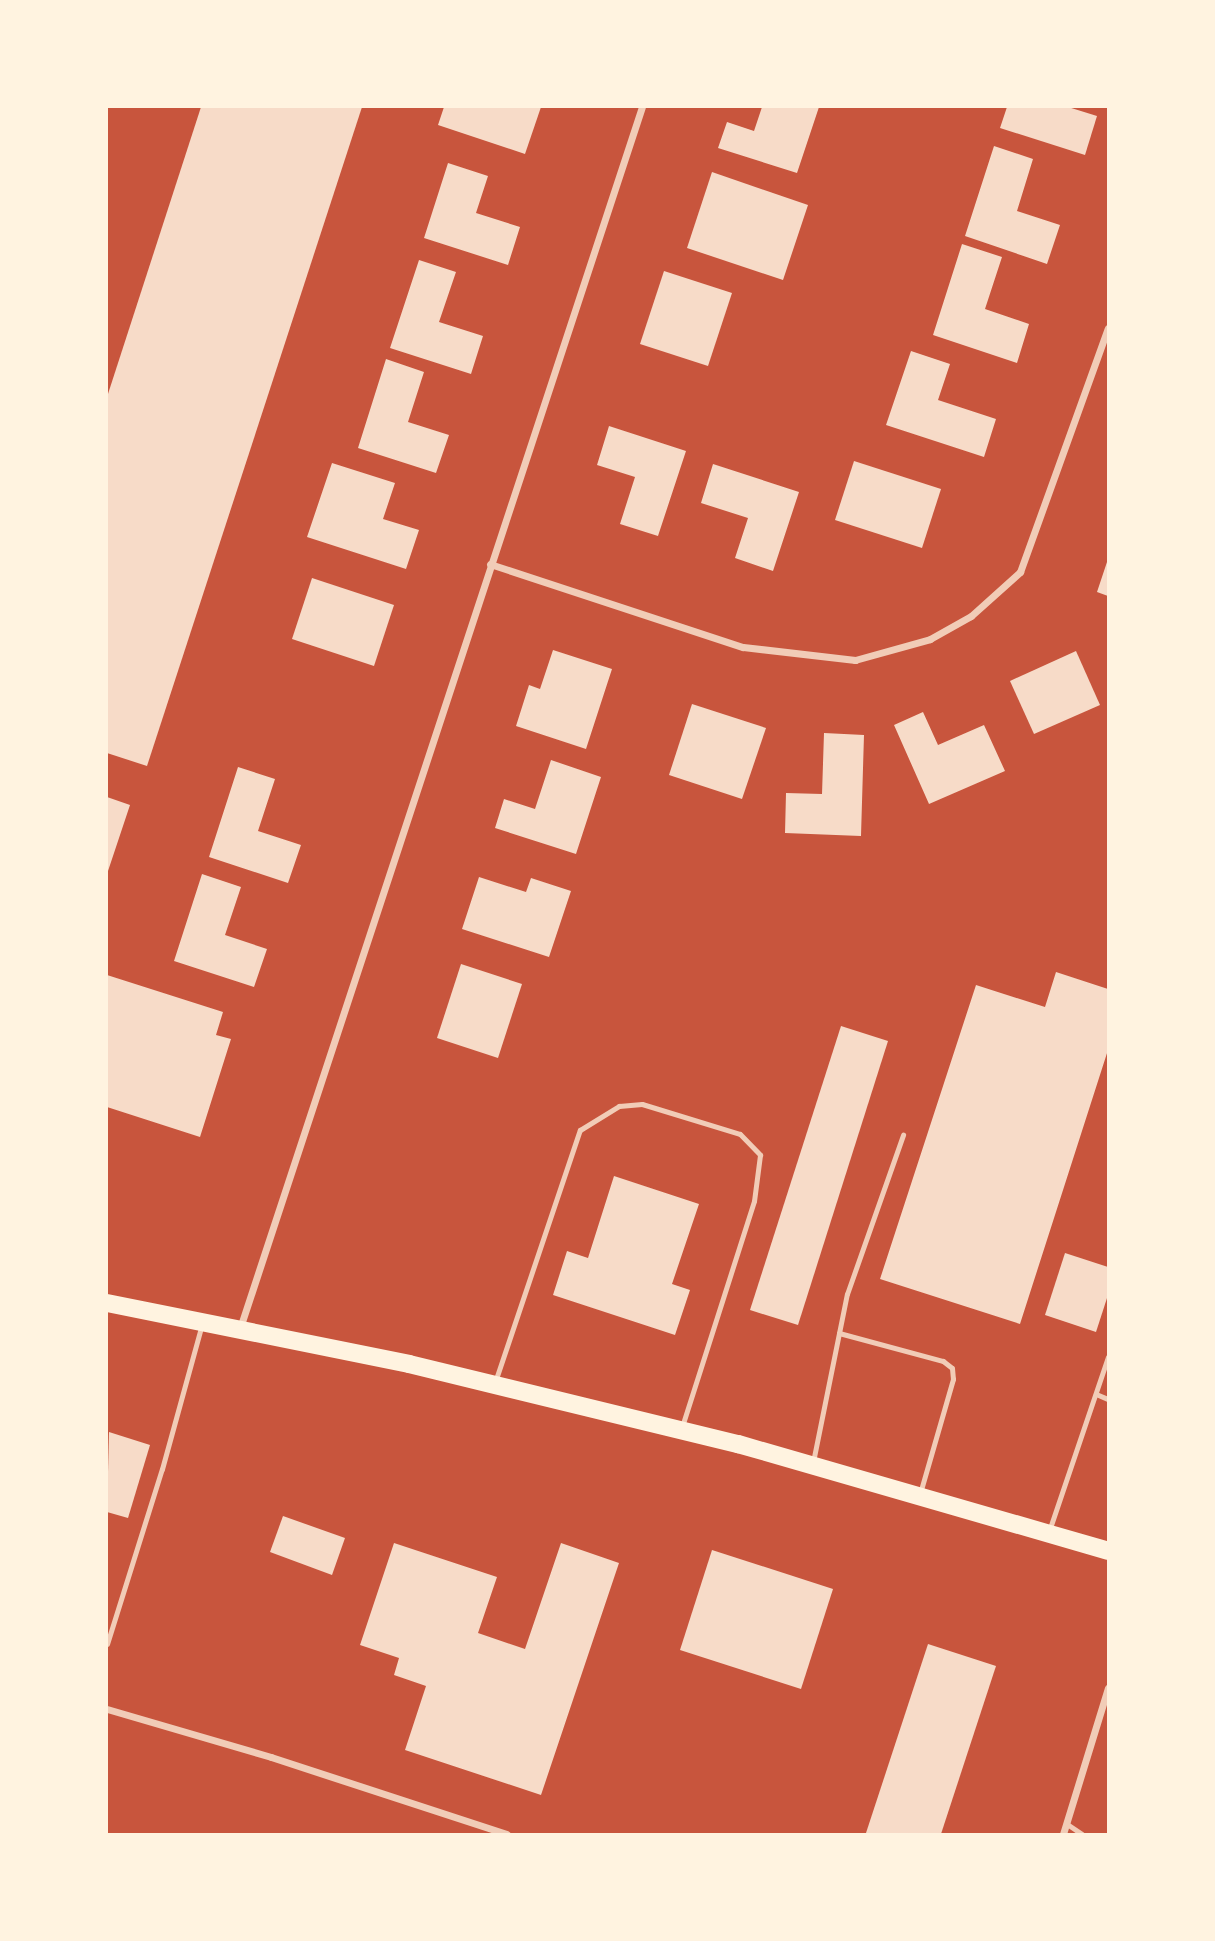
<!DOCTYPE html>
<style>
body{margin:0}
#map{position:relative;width:1215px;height:1941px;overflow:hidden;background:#c8553d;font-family:Overpass,sans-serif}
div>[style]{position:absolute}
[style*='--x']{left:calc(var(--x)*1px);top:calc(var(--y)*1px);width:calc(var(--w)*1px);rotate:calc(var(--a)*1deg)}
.building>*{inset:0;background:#f7dbc8}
.service>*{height:5px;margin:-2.5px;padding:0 2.5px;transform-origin:2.5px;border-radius:2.5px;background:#f1ccb7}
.minor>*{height:7px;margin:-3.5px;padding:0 3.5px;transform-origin:3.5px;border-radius:3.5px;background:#f1ccb7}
.primary>*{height:18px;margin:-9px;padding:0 9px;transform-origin:9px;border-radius:9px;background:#fff3e0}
span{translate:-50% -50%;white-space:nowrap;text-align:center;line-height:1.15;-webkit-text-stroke:5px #fff3e0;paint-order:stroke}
.frame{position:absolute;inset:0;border:108px solid #fff3e0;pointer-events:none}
</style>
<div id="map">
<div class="building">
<div style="clip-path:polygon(201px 107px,362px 107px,147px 766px,107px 753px,107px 397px)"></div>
<div style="clip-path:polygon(444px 107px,541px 107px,525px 154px,438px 125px)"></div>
<div style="clip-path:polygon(762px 107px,819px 107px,797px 173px,718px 148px,727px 122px,754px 131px)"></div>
<div style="clip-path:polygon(1007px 107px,1068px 107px,1097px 116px,1085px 155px,1000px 128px)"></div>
<div style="clip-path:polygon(994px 146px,1033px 159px,1017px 211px,1060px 225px,1047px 264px,965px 236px)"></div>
<div style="clip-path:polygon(448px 163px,488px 176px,476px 213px,520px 227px,508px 265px,424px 238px)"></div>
<div style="clip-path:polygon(712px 172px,808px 205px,783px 280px,687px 248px)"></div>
<div style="clip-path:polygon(962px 244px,1002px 257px,985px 309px,1029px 324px,1017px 363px,933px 335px)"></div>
<div style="clip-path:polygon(419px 260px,456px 272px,439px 322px,483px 336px,471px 374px,390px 348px)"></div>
<div style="clip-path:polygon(664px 271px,732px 293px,708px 366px,640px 344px)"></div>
<div style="clip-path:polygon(911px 351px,950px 364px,938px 400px,996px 419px,984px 457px,886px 425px)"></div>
<div style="clip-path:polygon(386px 359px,424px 372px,408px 422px,449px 435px,436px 473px,358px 448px)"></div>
<div style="clip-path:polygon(609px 426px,686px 451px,658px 536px,620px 524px,635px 477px,597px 465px)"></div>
<div style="clip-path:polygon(854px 461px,941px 489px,922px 548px,835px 520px)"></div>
<div style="clip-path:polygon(332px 463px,395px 483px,383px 519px,419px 530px,406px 569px,307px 537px)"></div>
<div style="clip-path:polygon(713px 464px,799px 492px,773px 571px,735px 558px,748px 518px,701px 503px)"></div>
<div style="clip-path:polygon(1108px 559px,1108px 596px,1097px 592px)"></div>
<div style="clip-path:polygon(312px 578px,394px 605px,374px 666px,292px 639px)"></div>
<div style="clip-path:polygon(553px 650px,612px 669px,586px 749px,516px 726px,529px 685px,540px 689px)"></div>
<div style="clip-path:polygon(1076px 651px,1100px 705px,1034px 734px,1010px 681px)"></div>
<div style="clip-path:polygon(692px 704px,766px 728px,742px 799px,669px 775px)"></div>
<div style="clip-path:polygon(923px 712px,938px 745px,984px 725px,1005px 771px,929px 804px,894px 725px)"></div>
<div style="clip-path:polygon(824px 733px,864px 735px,861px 836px,785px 833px,786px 793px,822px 794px)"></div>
<div style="clip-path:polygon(551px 760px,601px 777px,576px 854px,495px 828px,504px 799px,535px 809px)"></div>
<div style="clip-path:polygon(238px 767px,275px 779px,258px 831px,301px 845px,288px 883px,209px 857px)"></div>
<div style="clip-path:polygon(107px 797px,130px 805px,107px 874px)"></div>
<div style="clip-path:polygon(202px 874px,241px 887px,225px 935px,267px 949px,254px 987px,174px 961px)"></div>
<div style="clip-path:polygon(479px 877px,526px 892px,531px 878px,571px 891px,549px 957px,462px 929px)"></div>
<div style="clip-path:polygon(461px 964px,522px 984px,498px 1058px,437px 1038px)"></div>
<div style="clip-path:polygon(1056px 972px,1108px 989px,1108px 1050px,1020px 1324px,880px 1279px,976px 985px,1045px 1007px)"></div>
<div style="clip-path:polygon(107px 975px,223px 1012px,216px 1035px,231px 1039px,200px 1137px,107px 1107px)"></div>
<div style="clip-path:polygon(841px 1026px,888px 1041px,798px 1325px,750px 1310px)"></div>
<div style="clip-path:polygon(614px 1176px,699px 1204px,672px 1284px,690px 1290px,675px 1335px,553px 1295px,567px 1251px,588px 1258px)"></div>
<div style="clip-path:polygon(1065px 1253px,1108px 1267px,1108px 1295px,1096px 1332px,1045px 1315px)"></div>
<div style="clip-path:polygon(109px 1432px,150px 1445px,128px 1518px,107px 1512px)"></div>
<div style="clip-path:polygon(283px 1516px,345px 1538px,332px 1575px,270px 1552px)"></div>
<div style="clip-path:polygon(394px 1543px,497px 1577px,478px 1633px,525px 1649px,561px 1543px,619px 1563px,541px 1795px,405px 1750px,426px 1686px,394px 1675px,399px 1658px,360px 1645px)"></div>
<div style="clip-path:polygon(712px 1550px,833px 1589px,801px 1689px,680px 1650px)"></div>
<div style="clip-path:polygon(928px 1644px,996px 1666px,941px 1834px,869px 1834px,866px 1833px)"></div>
</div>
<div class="service">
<div style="--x:839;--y:1333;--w:108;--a:15.1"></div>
<div style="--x:943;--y:1361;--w:11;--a:38"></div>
<div style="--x:952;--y:1368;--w:11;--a:85"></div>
<div style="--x:953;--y:1379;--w:119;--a:106.1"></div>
<div style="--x:495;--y:1382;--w:266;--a:-71.4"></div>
<div style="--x:580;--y:1130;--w:46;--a:-31.6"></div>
<div style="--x:619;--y:1106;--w:23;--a:-5"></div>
<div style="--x:642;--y:1104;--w:102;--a:17"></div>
<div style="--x:740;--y:1134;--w:29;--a:46"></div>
<div style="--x:760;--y:1155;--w:46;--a:97.4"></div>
<div style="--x:754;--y:1201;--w:237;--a:107.7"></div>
<div style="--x:1096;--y:1394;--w:13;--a:23"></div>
<div style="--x:813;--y:1462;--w:171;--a:-78.6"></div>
<div style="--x:847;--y:1294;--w:169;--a:-70.6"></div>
<div style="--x:1049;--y:1531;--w:184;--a:-71.3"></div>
<div style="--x:107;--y:1644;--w:183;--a:-72.6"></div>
<div style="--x:162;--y:1469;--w:150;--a:-74.6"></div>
<div style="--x:1067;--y:1824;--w:18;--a:34"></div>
</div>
<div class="minor">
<div style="--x:490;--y:564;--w:266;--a:18.2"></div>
<div style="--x:743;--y:647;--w:113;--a:6.6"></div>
<div style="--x:855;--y:660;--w:78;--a:-15.6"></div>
<div style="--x:930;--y:639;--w:47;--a:-29.3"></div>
<div style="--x:971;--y:616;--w:66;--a:-41.9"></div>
<div style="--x:1020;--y:572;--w:259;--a:-70.2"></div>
<div style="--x:240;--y:1328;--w:1285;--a:-71.78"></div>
<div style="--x:107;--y:1709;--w:171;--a:16.3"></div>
<div style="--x:271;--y:1757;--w:248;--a:18.1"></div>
<div style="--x:1063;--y:1834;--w:153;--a:-72.9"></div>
</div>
<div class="primary">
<div style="--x:107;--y:1303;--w:308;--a:11.4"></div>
<div style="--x:409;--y:1364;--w:339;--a:13.7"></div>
<div style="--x:738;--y:1444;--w:385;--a:16.1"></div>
</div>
<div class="frame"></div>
</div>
